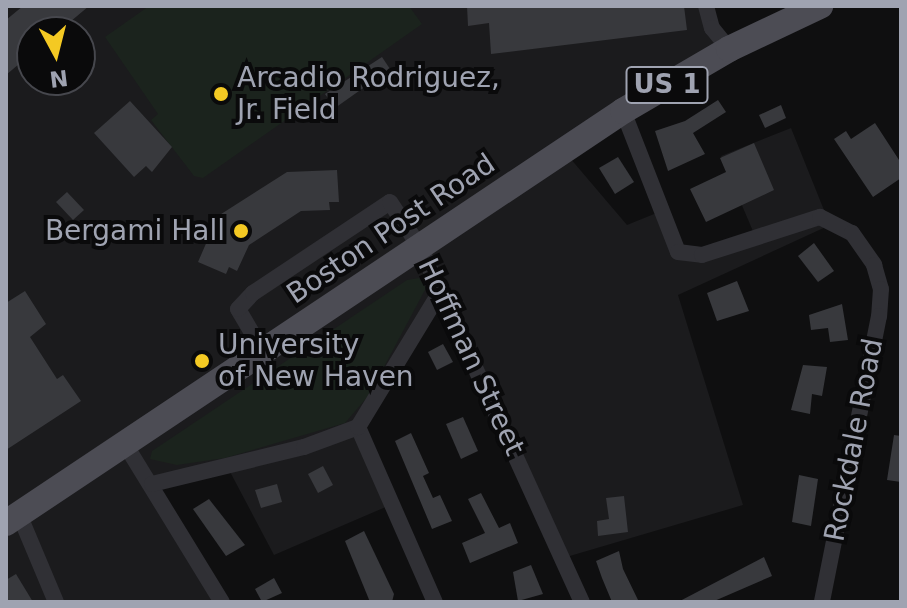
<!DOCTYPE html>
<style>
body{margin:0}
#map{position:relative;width:907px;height:608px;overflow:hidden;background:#0f0f10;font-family:"DejaVu Sans",sans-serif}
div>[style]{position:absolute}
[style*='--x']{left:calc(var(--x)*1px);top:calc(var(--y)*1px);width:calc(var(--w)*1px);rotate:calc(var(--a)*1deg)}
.built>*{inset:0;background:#1b1b1d}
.green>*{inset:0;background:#1b231d}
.building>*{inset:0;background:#38393d}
.street>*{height:16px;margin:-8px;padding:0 8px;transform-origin:8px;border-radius:8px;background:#303035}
.primary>*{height:26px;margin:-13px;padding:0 13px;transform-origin:13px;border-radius:13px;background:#4c4c54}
.dots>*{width:22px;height:22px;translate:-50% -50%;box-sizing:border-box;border:4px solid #0a0a0b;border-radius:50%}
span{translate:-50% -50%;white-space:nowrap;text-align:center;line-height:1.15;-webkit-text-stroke:8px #0a0a0b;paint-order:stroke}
.shield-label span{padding:2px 6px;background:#0a0a0b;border:2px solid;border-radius:6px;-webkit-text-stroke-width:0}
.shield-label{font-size:26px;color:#9fa3b1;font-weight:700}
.poi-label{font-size:28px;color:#9fa3b1}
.left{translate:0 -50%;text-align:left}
.right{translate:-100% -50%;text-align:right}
.street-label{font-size:28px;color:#9fa3b1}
.frame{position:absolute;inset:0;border:8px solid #9fa3b1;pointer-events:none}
.north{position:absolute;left:16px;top:16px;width:80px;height:80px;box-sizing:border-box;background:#0a0a0b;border:2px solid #46474d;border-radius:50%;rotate:173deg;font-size:22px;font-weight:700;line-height:32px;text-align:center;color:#9fa3b1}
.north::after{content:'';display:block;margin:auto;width:28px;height:36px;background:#f4c923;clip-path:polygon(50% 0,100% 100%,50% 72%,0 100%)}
</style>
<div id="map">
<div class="built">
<div style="clip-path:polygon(evenodd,6px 6px,706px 6px,729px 49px,564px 151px,627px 225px,659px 212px,678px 252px,755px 236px,721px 156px,791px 128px,830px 225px,678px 295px,743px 505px,563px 558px,440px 293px,358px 427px,395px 503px,274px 555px,228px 468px,153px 484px,218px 597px,208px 602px,6px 602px,6px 6px,32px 32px,80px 32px,80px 80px,32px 80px,32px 32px)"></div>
</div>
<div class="green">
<div style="clip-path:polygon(149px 6px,409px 6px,422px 24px,203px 178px,194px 176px,151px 120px,158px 114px,105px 37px)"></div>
<div style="clip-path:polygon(419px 278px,426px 288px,369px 395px,345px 423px,225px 458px,177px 465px,150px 459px,152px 451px,407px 280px)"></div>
</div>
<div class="building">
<div style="clip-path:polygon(23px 6px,89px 6px,58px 32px,32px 32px,32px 53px,6px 75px,6px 20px)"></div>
<div style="clip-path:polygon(467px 6px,684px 6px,687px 30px,491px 54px,489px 23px,468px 26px)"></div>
<div style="clip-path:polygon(382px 57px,390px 69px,335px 108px,325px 94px)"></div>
<div style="clip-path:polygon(718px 100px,726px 112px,693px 133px,705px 154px,668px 171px,655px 131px,685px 121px)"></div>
<div style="clip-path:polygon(130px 101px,172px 147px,152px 172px,146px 166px,134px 177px,94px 133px)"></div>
<div style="clip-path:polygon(781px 105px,786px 118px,765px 128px,759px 115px)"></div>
<div style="clip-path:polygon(875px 123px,901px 163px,901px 178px,873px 197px,834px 139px,846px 131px,851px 139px)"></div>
<div style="clip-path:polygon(754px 143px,774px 190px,706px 222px,690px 189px,726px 172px,720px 158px)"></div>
<div style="clip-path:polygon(618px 157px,634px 182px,615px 194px,599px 168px)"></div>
<div style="clip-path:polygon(337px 170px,339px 202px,329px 202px,330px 210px,301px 211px,249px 245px,237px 271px,229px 267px,226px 274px,198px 262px,218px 216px,287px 172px)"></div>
<div style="clip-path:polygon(67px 192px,84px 210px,73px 220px,56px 202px)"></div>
<div style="clip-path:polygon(814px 243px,834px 271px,818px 282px,798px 256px)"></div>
<div style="clip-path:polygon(737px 281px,749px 311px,717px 321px,707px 293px)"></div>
<div style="clip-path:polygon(25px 291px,46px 324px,30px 337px,57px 379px,63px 375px,81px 401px,6px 450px,6px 303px)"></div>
<div style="clip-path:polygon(842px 304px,848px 340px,830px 342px,828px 328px,811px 330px,809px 315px)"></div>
<div style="clip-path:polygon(443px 344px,453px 362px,437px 370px,428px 352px)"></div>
<div style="clip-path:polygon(803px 365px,827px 367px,822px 396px,812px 394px,810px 414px,791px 410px)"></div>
<div style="clip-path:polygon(463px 417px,478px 451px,461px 459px,446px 424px)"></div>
<div style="clip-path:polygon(411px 433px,429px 473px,423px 476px,433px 498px,440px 495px,452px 521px,432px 529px,395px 441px)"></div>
<div style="clip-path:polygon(894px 435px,901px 436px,901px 482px,887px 480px)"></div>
<div style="clip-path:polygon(323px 466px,333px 485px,318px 493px,308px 474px)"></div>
<div style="clip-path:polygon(799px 475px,818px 479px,811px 526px,792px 522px)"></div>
<div style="clip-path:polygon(277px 484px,282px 502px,261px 508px,255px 490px)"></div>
<div style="clip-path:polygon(481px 493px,499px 528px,510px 523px,518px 543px,470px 563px,462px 543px,485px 533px,468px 499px)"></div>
<div style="clip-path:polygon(624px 496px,628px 532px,598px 536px,597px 521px,609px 519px,606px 498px)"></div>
<div style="clip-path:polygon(209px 499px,245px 545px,226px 556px,193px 509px)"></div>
<div style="clip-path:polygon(364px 531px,394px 594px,392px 602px,370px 602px,345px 541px)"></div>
<div style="clip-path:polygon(619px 551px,623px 569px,639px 602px,612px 602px,602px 578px,596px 561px)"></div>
<div style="clip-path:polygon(764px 557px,772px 576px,712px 602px,678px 602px)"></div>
<div style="clip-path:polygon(531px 565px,543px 594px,518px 601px,513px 572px)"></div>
<div style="clip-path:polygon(16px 574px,33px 602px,6px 602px,6px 580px)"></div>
<div style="clip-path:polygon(274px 578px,282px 593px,262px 602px,255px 589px)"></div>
</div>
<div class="street">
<div style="--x:706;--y:6;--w:23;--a:75"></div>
<div style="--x:712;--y:28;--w:27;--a:51"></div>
<div style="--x:623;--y:111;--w:151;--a:68.7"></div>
<div style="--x:678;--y:252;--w:24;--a:7"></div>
<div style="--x:702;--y:255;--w:124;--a:-17.9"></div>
<div style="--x:820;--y:217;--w:36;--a:27"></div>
<div style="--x:852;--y:233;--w:39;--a:55"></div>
<div style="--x:874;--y:265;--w:25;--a:74"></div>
<div style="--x:881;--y:289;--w:27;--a:94"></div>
<div style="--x:879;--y:316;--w:292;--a:101.3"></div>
<div style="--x:264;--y:353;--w:51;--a:-120.6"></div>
<div style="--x:238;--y:309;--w:22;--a:-47"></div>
<div style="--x:253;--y:293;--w:164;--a:-33.6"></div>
<div style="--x:390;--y:202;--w:56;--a:56.6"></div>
<div style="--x:421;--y:249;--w:388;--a:65.5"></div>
<div style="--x:358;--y:427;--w:191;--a:66.3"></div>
<div style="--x:125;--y:444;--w:185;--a:58.5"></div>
<div style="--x:152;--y:484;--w:156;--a:-13.7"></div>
<div style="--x:304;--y:447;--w:58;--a:-20.3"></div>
<div style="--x:358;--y:427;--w:158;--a:-58.7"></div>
<div style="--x:19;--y:514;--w:95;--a:67.2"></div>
</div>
<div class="primary">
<div style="--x:6;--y:523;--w:742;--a:-33.73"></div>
<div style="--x:623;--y:111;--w:123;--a:-30.3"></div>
<div style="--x:729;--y:49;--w:101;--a:-25.3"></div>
</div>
<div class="dots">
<div style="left:221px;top:94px;background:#f4c923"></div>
<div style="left:241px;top:231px;background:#f4c923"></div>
<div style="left:202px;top:361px;background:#f4c923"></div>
</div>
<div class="shield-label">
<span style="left:667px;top:85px">US 1</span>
</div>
<div class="poi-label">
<span class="left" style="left:237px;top:94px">Arcadio Rodriguez,<br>Jr. Field</span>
<span class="right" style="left:225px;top:231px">Bergami Hall</span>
<span class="left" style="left:218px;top:361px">University<br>of New Haven</span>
</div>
<div class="street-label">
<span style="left:391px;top:229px;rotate:-34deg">Boston Post Road</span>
<span style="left:471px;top:357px;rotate:65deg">Hoffman Street</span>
<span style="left:854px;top:440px;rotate:-79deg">Rockdale Road</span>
</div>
<div class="frame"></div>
<div class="north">N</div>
</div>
